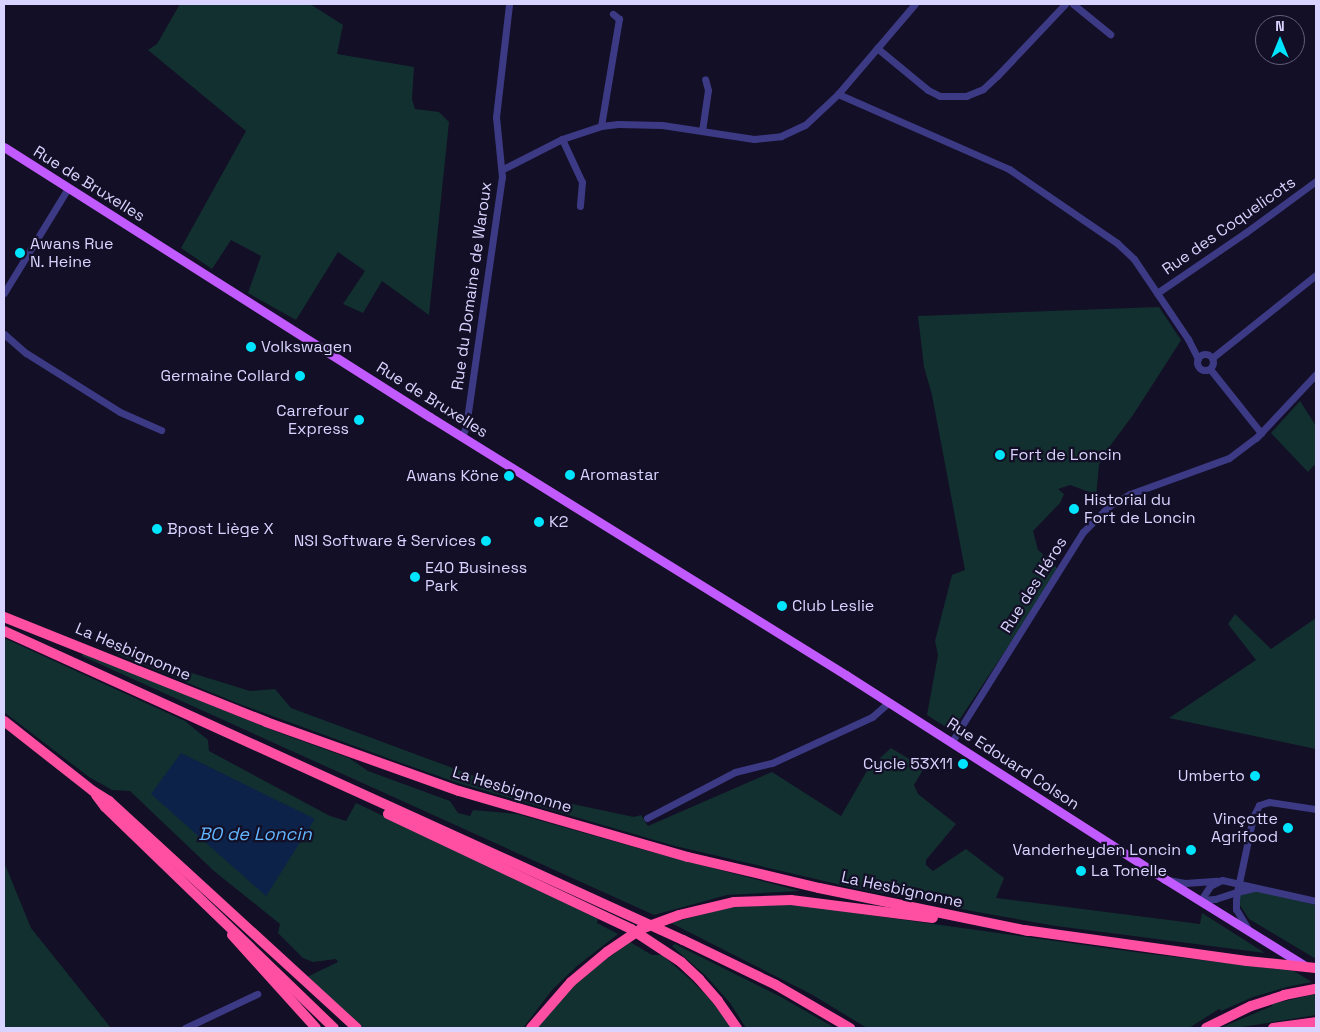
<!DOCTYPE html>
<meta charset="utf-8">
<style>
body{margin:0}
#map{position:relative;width:1320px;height:1032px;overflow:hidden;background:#130f26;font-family:"Space Grotesk",sans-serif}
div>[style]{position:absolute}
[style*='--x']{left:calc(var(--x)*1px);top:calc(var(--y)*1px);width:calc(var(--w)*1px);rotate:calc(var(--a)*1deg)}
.green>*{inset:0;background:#12302f}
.water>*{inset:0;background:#0c2248}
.minor>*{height:7px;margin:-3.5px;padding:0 3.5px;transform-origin:3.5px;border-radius:3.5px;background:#3d3a85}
.minor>.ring{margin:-3.5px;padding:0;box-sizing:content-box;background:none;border:7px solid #3d3a85;border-radius:50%}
.major>*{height:9px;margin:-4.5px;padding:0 4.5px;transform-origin:4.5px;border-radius:4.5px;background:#c25bff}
.highway>*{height:10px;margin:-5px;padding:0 5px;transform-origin:5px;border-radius:5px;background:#ff4fa3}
.dots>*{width:14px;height:14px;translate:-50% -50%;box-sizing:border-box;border:2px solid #130f26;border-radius:50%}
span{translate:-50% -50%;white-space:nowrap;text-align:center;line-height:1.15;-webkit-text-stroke:4.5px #130f26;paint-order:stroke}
.street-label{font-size:16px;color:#d9d4ff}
.poi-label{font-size:16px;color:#d9d4ff}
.left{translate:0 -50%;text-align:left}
.right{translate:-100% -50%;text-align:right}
.water-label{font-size:18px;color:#62b6ff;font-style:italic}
.frame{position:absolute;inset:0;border:5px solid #d9d4ff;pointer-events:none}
.north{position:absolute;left:1255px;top:15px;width:50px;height:50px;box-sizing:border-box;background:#130f26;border:1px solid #625e7d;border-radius:50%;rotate:0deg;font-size:14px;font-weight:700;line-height:20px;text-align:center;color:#d9d4ff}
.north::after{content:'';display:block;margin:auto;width:18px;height:22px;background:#00e5ff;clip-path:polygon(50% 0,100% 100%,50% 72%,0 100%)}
</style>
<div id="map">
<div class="green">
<div style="clip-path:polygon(180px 4px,310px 4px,343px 25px,337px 54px,414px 67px,412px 99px,415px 109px,439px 112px,449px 122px,429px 315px,382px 281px,363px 313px,343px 304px,365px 271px,338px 252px,296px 320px,248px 293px,261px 256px,231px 240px,212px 269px,181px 248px,246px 131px,148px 50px,157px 44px)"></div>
<div style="clip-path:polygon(1159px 307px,1181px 340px,1178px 345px,1133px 415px,1104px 454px,1099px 465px,1096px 497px,1089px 492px,1070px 485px,1058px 489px,1064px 494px,1060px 503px,1033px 531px,1038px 550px,1044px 555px,1050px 556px,1058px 571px,952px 731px,927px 715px,938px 655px,935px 641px,952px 575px,965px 570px,932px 395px,924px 367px,918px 316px)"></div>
<div style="clip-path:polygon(1300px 401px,1316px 426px,1316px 468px,1314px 465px,1308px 472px,1271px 433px)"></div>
<div style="clip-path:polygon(1235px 614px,1271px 649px,1316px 618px,1316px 749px,1169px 718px,1256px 660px,1228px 624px)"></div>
<div style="clip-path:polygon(4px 638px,185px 721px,208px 740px,209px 751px,330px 816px,346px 821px,356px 803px,598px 919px,597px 923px,618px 934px,577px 966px,552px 990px,523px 1028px,364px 1028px,307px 977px,338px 962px,336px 959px,313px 962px,303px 958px,278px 933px,280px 924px,214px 871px,130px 791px,112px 790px,89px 777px,4px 712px)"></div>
<div style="clip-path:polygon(83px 653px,277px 732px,349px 758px,368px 771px,450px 801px,458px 813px,470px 816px,473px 810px,517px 814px,648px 851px,800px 891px,727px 895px,654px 915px,82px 656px)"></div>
<div style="clip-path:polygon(127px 653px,250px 691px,275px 689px,291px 708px,477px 777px,539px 797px,634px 817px,641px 815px,648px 826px,772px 772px,841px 816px,868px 769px,891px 748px,924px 768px,914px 785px,918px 794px,956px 824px,926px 860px,926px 865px,933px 871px,966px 849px,1004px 878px,996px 898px,1200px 924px,1202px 913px,1265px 953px,1056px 926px,977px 912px,850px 887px,675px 846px,458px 783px,390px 759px,237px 703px,117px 654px)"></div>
<div style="clip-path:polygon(4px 862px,31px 928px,111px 1028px,4px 1028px)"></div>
<div style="clip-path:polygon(1253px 890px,1316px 905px,1316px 959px,1249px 919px,1239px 904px,1239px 898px,1242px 892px)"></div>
<div style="clip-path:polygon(766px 903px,804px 906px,1142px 953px,1294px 971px,1312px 982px,1287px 987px,1253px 997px,1221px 1011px,1219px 1009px,1189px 1028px,867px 1028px,811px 994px,671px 923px,726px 908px)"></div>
<div style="clip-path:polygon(630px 942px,652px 955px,662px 955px,691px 980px,709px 998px,732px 1028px,537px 1028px,577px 981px)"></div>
<div style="clip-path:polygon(675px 944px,781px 997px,835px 1028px,746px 1028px,730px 1003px,706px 976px,672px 946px)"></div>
<div style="clip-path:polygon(1316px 994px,1316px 1015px,1236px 1028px,1220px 1028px,1272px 1006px,1272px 1004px)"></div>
</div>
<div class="water">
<div style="clip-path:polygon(181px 753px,315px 819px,266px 896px,151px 794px)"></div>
</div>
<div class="minor">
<div style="--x:1073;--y:4;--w:48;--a:39"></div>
<div style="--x:877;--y:48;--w:66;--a:39.5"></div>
<div style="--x:928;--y:90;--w:13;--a:27"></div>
<div style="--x:940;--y:96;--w:26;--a:0"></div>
<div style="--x:966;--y:96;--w:18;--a:-22"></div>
<div style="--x:983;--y:89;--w:19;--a:-43"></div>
<div style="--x:997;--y:76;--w:99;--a:-46.6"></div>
<div style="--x:838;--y:94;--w:187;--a:23.7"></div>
<div style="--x:1009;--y:169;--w:131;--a:34.4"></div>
<div style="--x:1117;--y:243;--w:23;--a:43"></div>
<div style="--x:1134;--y:259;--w:97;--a:56"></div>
<div style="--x:1188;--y:339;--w:22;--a:63"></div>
<div style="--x:601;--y:126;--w:109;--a:-80.5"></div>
<div style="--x:619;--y:19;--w:8;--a:-140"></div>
<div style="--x:702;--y:131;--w:41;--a:-81.7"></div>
<div style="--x:708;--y:90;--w:11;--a:-105"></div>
<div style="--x:562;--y:139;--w:47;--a:65.1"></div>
<div style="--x:582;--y:182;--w:24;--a:95"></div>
<div style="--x:503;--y:169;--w:66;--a:-27"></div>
<div style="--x:562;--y:139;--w:41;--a:-18.4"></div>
<div style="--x:601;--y:126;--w:17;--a:-7"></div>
<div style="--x:618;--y:124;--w:44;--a:1.3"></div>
<div style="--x:662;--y:125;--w:93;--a:8.7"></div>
<div style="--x:754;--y:139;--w:27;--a:-6"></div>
<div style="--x:781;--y:136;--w:26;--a:-25"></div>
<div style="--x:805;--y:125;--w:45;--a:-43.2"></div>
<div style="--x:838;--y:94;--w:118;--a:-49.5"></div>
<div style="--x:4;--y:293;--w:123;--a:-58.6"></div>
<div style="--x:1157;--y:293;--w:107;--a:-34.3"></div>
<div style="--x:1245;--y:233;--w:88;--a:-36.2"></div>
<div style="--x:4;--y:334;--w:29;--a:41"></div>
<div style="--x:26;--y:353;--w:111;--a:32.1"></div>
<div style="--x:120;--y:412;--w:45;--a:23.7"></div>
<div class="ring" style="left:1197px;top:354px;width:9px;height:9px"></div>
<div style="--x:1212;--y:358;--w:133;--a:-38.6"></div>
<div style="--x:1210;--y:369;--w:82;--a:51.4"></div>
<div style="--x:462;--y:437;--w:12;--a:-70"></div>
<div style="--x:466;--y:426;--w:252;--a:-81.8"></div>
<div style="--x:502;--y:177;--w:60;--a:-95.7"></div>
<div style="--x:496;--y:117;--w:114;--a:-83.4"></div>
<div style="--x:951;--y:743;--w:249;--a:-58"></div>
<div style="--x:1083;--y:532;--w:37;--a:-45"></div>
<div style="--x:1109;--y:506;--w:24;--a:-30"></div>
<div style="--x:1130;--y:494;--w:105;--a:-20"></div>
<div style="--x:1229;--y:458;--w:34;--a:-37"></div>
<div style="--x:1256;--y:438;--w:88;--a:-46.8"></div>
<div style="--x:647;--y:818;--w:99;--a:-27.6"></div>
<div style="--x:735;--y:772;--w:38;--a:-14"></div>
<div style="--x:772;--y:763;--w:110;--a:-24.7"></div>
<div style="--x:872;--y:717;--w:21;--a:-41"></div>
<div style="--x:1168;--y:880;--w:17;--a:10"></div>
<div style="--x:1185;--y:883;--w:32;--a:-4"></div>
<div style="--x:1201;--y:900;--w:14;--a:-4"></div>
<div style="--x:1215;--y:899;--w:23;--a:-18"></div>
<div style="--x:1237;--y:892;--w:77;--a:-78"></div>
<div style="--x:1253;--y:817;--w:13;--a:-63"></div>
<div style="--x:1259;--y:805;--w:10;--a:-17"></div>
<div style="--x:1269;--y:802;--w:48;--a:8.5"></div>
<div style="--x:1201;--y:900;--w:17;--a:-57"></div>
<div style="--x:1210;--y:886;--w:13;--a:-27"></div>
<div style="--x:1222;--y:880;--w:96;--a:12.6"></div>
<div style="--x:1248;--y:929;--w:23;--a:-121"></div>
<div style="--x:1236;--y:909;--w:9;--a:-90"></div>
<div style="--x:1236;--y:900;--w:8;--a:-83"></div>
<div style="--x:1237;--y:892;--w:17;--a:-13"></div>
<div style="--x:185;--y:1028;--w:80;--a:-25.3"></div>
</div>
<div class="major">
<div style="--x:4;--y:147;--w:504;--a:32.37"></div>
<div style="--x:430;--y:417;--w:490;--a:31.8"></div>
<div style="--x:846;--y:675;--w:379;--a:32.6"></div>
<div style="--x:1165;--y:879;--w:167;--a:31.8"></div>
</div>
<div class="highway">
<div style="--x:4;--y:617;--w:282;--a:21.8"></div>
<div style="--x:266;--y:722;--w:205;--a:19.7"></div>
<div style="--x:459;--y:791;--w:238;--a:16.1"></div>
<div style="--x:688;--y:857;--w:135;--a:13.3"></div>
<div style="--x:819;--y:888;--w:214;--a:11.6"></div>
<div style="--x:4;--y:631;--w:746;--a:24.47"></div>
<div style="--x:683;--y:940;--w:103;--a:25.8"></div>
<div style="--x:776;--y:985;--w:86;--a:30.2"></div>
<div style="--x:4;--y:721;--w:113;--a:38.2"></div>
<div style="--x:93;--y:791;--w:19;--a:32"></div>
<div style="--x:109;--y:801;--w:336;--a:42.5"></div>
<div style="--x:96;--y:795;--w:15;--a:53"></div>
<div style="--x:105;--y:807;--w:318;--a:44"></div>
<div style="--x:388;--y:814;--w:269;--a:25.3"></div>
<div style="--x:631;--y:929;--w:60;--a:33.4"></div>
<div style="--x:681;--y:962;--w:25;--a:43"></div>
<div style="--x:699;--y:979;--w:29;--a:49"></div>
<div style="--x:718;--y:1001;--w:33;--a:55"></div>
<div style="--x:1024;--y:930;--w:225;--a:7.9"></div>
<div style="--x:1247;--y:961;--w:69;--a:5.8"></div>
<div style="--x:232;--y:935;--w:125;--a:47.9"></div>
<div style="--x:531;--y:1028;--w:61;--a:-49"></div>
<div style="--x:571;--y:982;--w:47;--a:-39.8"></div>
<div style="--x:607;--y:952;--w:41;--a:-34.1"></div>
<div style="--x:641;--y:929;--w:40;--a:-20.2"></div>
<div style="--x:679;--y:915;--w:57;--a:-13.3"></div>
<div style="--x:734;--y:902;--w:57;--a:-2"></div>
<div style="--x:791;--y:900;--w:143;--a:7.2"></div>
<div style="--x:1206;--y:1028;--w:50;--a:-26.1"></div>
<div style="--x:1251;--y:1006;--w:35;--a:-18"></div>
<div style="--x:1284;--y:995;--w:33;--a:-11"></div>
<div style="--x:1273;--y:1028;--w:43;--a:-7.9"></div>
</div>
<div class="dots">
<div style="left:20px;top:253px;background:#00e5ff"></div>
<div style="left:251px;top:347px;background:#00e5ff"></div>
<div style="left:300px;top:376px;background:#00e5ff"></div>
<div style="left:359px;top:420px;background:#00e5ff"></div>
<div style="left:1000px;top:455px;background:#00e5ff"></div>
<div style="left:570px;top:475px;background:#00e5ff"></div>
<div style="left:509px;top:476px;background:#00e5ff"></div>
<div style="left:1074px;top:509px;background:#00e5ff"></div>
<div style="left:539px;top:522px;background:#00e5ff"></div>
<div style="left:157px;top:529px;background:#00e5ff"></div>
<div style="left:486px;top:541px;background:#00e5ff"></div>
<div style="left:415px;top:577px;background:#00e5ff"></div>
<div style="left:782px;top:606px;background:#00e5ff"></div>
<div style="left:963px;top:764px;background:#00e5ff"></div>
<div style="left:1255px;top:776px;background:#00e5ff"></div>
<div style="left:1288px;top:828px;background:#00e5ff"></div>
<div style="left:1191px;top:850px;background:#00e5ff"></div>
<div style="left:1081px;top:871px;background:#00e5ff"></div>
</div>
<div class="street-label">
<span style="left:89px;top:184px;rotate:32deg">Rue de Bruxelles</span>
<span style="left:1229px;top:226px;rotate:-35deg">Rue des Coquelicots</span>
<span style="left:472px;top:286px;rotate:-82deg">Rue du Domaine de Waroux</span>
<span style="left:432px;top:400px;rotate:32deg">Rue de Bruxelles</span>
<span style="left:1034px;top:585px;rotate:-58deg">Rue des Héros</span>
<span style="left:133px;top:652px;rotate:23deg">La Hesbignonne</span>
<span style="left:1013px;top:764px;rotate:33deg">Rue Edouard Colson</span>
<span style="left:512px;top:790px;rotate:17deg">La Hesbignonne</span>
<span style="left:902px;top:890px;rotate:12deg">La Hesbignonne</span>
</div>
<div class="poi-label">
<span class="left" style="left:30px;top:253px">Awans Rue<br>N. Heine</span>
<span class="left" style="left:261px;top:347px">Volkswagen</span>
<span class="right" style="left:290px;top:376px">Germaine Collard</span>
<span class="right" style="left:349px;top:420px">Carrefour<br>Express</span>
<span class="left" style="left:1010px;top:455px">Fort de Loncin</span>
<span class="left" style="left:580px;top:475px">Aromastar</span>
<span class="right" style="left:499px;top:476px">Awans Köne</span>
<span class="left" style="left:1084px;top:509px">Historial du<br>Fort de Loncin</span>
<span class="left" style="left:549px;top:522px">K2</span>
<span class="left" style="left:167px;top:529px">Bpost Liège X</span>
<span class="right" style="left:476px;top:541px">NSI Software &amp; Services</span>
<span class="left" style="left:425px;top:577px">E40 Business<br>Park</span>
<span class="left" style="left:792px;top:606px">Club Leslie</span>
<span class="right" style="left:953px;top:764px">Cycle 53X11</span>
<span class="right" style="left:1245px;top:776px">Umberto</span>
<span class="right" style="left:1278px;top:828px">Vinçotte<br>Agrifood</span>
<span class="right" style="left:1181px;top:850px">Vanderheyden Loncin</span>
<span class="left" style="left:1091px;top:871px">La Tonelle</span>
</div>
<div class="water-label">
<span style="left:255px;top:834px">BO de Loncin</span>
</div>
<div class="frame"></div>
<div class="north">N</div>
</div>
